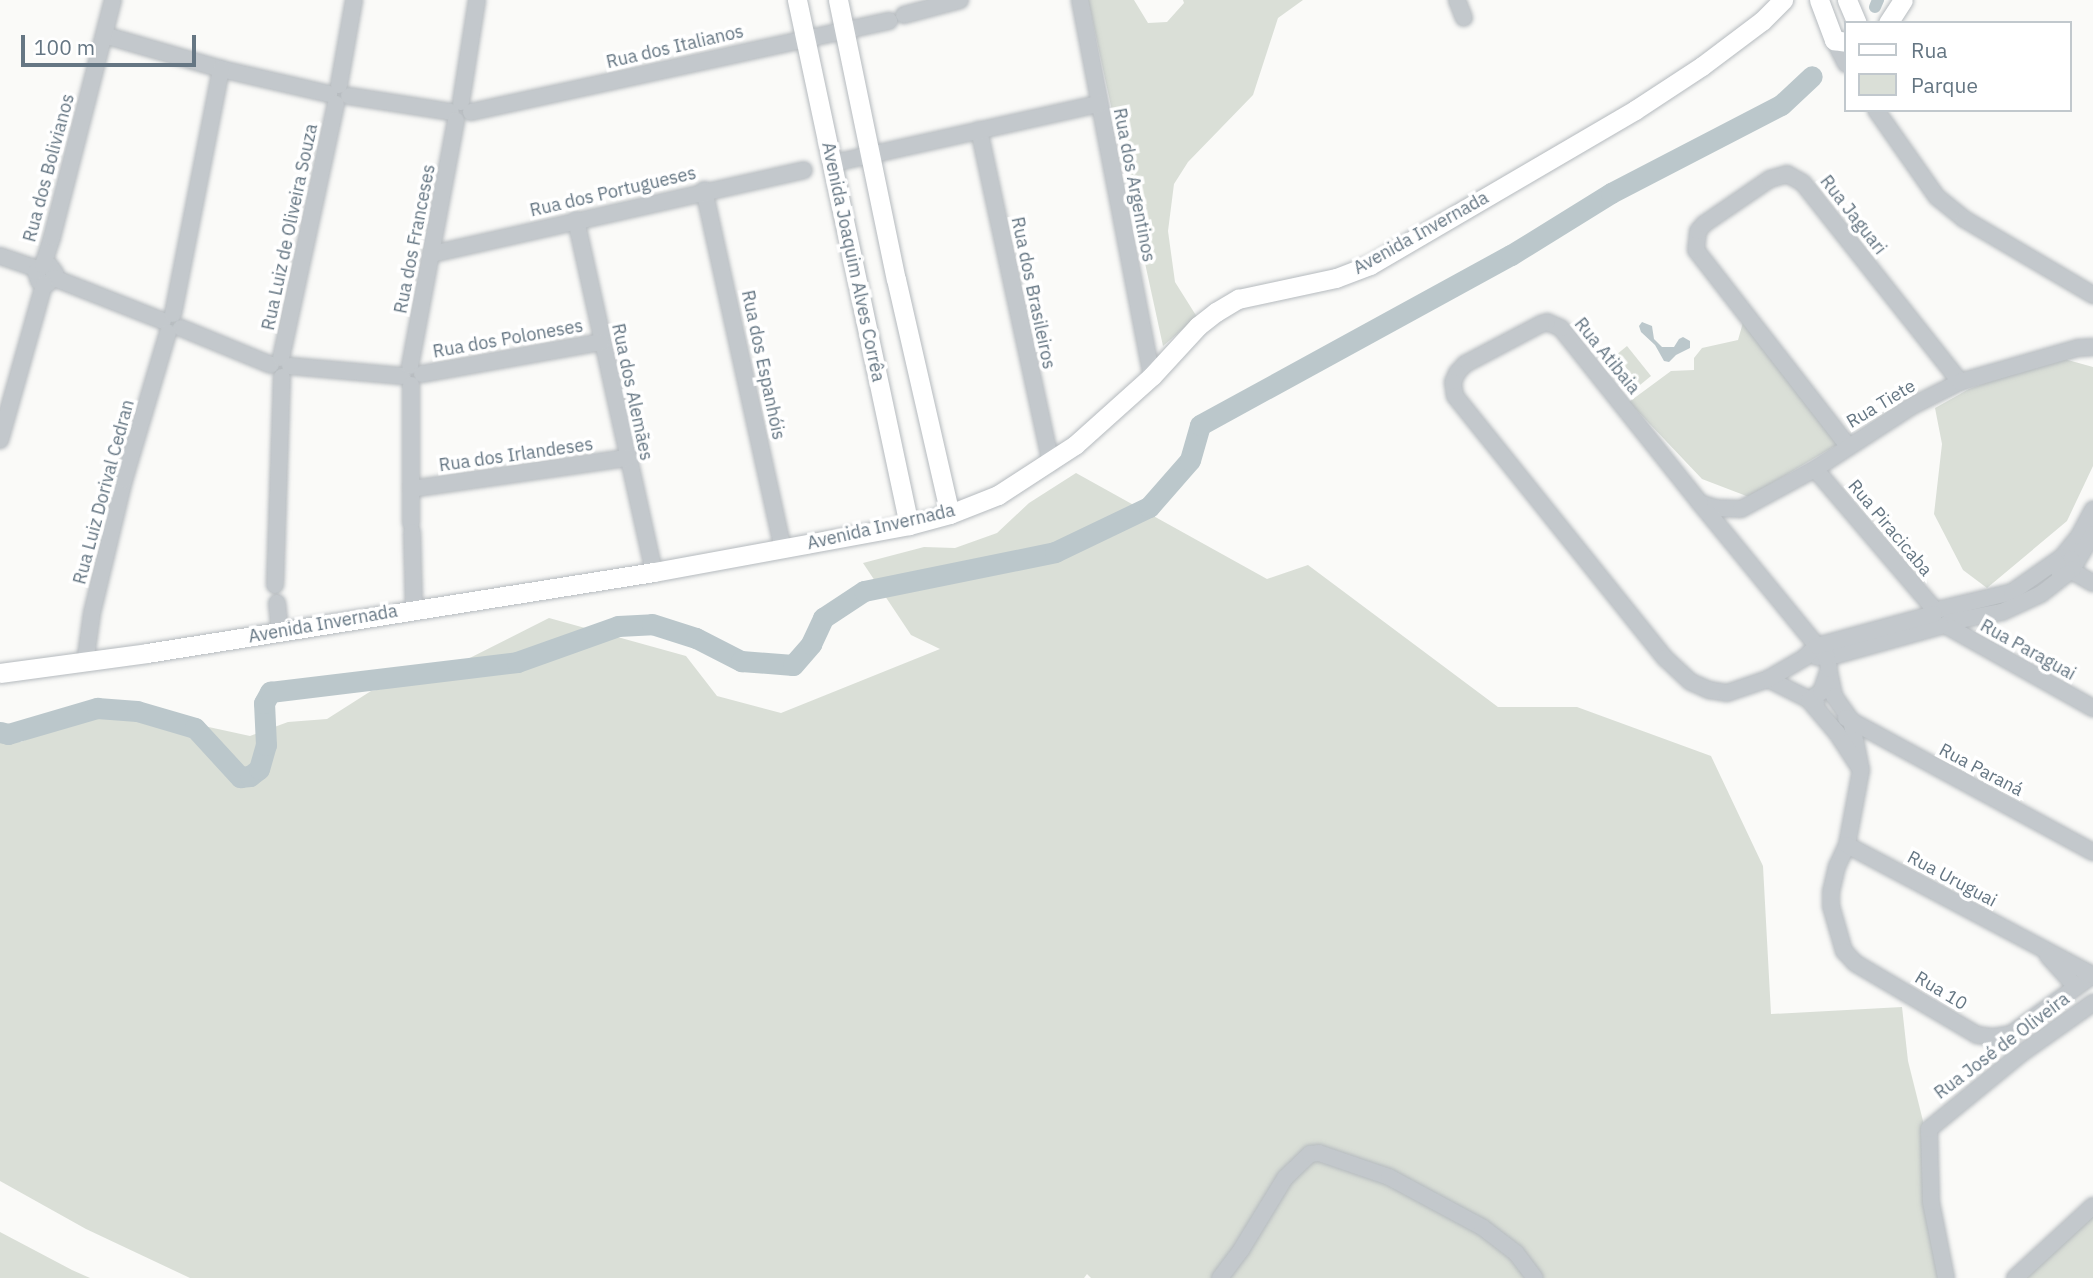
<!DOCTYPE html>
<meta charset="utf-8">
<style>
body{margin:0}
#map{position:relative;width:2093px;height:1278px;overflow:hidden;background:#fafaf8;font-family:"IBM Plex Sans",sans-serif}
div>[style]{position:absolute}
[style*='--x']{left:calc(var(--x)*1px);top:calc(var(--y)*1px);width:calc(var(--w)*1px);rotate:calc(var(--a)*1deg)}
.green>*{inset:0;background:#dadfd7}
.water>*{inset:0;background:#bbc7cb}
.canal>*{height:12px;margin:-6px;padding:0 6px;transform-origin:6px;border-radius:6px;background:#bbc7cb}
.river>*{height:21px;margin:-10.5px;padding:0 10.5px;transform-origin:10.5px;border-radius:10.5px;background:#bbc7cb}
.roads{filter:drop-shadow(0 0 2px #b5babe) drop-shadow(0 0 2px #b5babe)}
.minor>*{height:16px;margin:-8px;padding:0 8px;transform-origin:8px;border-radius:8px;background:#c3c8cc}
.major>*{height:19px;margin:-9.5px;padding:0 9.5px;transform-origin:9.5px;border-radius:9.5px;background:#fff}
span{translate:-50% -50%;white-space:nowrap;text-align:center;line-height:1.15;-webkit-text-stroke:7px #fff;paint-order:stroke}
.street-label{font-size:18px;color:#657683}
.legend{position:absolute;left:1844px;top:21px;width:228px;height:91px;box-sizing:border-box;background:#fff;border:2px solid #c1c8cd;margin:0;padding:9px 12px;list-style:none;font-size:21px;color:#657683}
.legend li{display:flex;align-items:center;gap:14px;height:35px}
.legend b{width:35px;border:2px solid #c1c8cd}
.scale{position:absolute;left:21px;top:35px;width:175px;height:32px;box-sizing:border-box;border:4px solid #657683;border-top:0;padding-left:9px;font-size:21px;line-height:24px;white-space:nowrap;color:#657683;-webkit-text-stroke:5px #fff;paint-order:stroke}
</style>
<div id="map">
<div class="green">
<div style="clip-path:polygon(1088px 0,1134px 0,1148px 23px,1167px 22px,1184px 3px,1183px 0,1303px 0,1278px 18px,1253px 95px,1188px 162px,1174px 184px,1168px 231px,1175px 282px,1197px 317px,1163px 346px)"></div>
<div style="clip-path:polygon(1744px 319px,1840px 443px,1749px 497px,1702px 479px,1629px 402px,1671px 371px,1694px 370px,1694px 358px,1702px 348px,1738px 340px)"></div>
<div style="clip-path:polygon(1627px 346px,1651px 376px,1640px 385px,1616px 355px)"></div>
<div style="clip-path:polygon(2057px 357px,2093px 367px,2093px 466px,2067px 521px,1987px 588px,1963px 570px,1934px 514px,1942px 444px,1935px 408px,1969px 389px)"></div>
<div style="clip-path:polygon(1076px 473px,1267px 579px,1308px 565px,1498px 707px,1577px 707px,1711px 756px,1763px 866px,1771px 1014px,1902px 1007px,1908px 1061px,1927px 1137px,1946px 1278px,1091px 1278px,1087px 1274px,1084px 1278px,190px 1278px,86px 1229px,0 1181px,0 740px,21px 742px,103px 704px,250px 736px,288px 722px,327px 719px,371px 691px,424px 681px,549px 618px,686px 656px,717px 696px,781px 713px,940px 649px,911px 635px,863px 563px,924px 547px,955px 548px,997px 533px,1029px 503px)"></div>
<div style="clip-path:polygon(2093px 1206px,2093px 1278px,2015px 1278px)"></div>
<div style="clip-path:polygon(0 1232px,72px 1270px,90px 1278px,0 1278px)"></div>
</div>
<div class="water">
<div style="clip-path:polygon(1642px 322px,1652px 326px,1654px 339px,1662px 347px,1674px 347px,1679px 339px,1683px 337px,1690px 341px,1690px 348px,1676px 355px,1669px 362px,1664px 361px,1655px 345px,1641px 332px,1639px 326px)"></div>
</div>
<div class="canal">
<div style="--x:1875;--y:7;--w:8;--a:-67"></div>
</div>
<div class="river">
<div style="--x:0;--y:732;--w:8;--a:14"></div>
<div style="--x:8;--y:734;--w:93;--a:-16.3"></div>
<div style="--x:97;--y:708;--w:40;--a:4.3"></div>
<div style="--x:137;--y:711;--w:60;--a:16.3"></div>
<div style="--x:195;--y:728;--w:67;--a:47.4"></div>
<div style="--x:240;--y:777;--w:10;--a:-6"></div>
<div style="--x:250;--y:776;--w:11;--a:-38"></div>
<div style="--x:259;--y:769;--w:25;--a:-74"></div>
<div style="--x:266;--y:745;--w:42;--a:-92.7"></div>
<div style="--x:264;--y:703;--w:13;--a:-61"></div>
<div style="--x:270;--y:692;--w:249;--a:-6.9"></div>
<div style="--x:517;--y:662;--w:107;--a:-19.6"></div>
<div style="--x:618;--y:626;--w:34;--a:-3"></div>
<div style="--x:652;--y:624;--w:46;--a:17.7"></div>
<div style="--x:696;--y:638;--w:51;--a:27.1"></div>
<div style="--x:741;--y:661;--w:52;--a:4.4"></div>
<div style="--x:793;--y:665;--w:28;--a:-49"></div>
<div style="--x:811;--y:644;--w:29;--a:-65"></div>
<div style="--x:823;--y:618;--w:49;--a:-33.4"></div>
<div style="--x:864;--y:591;--w:195;--a:-11.5"></div>
<div style="--x:1055;--y:552;--w:104;--a:-25.6"></div>
<div style="--x:1149;--y:507;--w:62;--a:-48.9"></div>
<div style="--x:1190;--y:460;--w:36;--a:-74"></div>
<div style="--x:1200;--y:425;--w:354;--a:-28.7"></div>
<div style="--x:1511;--y:255;--w:118;--a:-31.8"></div>
<div style="--x:1611;--y:193;--w:191;--a:-27.4"></div>
<div style="--x:1781;--y:105;--w:42;--a:-43.1"></div>
</div>
<div class="roads">
<div class="minor">
<div style="--x:1080;--y:0;--w:383;--a:79.2"></div>
<div style="--x:1457;--y:0;--w:19;--a:69"></div>
<div style="--x:904;--y:15;--w:58;--a:-15"></div>
<div style="--x:104;--y:35;--w:122;--a:16.2"></div>
<div style="--x:221;--y:69;--w:111;--a:13"></div>
<div style="--x:1834;--y:40;--w:27;--a:63"></div>
<div style="--x:339;--y:85;--w:86;--a:-80"></div>
<div style="--x:349;--y:96;--w:103;--a:8.9"></div>
<div style="--x:461;--y:102;--w:103;--a:-81.1"></div>
<div style="--x:1876;--y:110;--w:106;--a:55"></div>
<div style="--x:1937;--y:197;--w:35;--a:39"></div>
<div style="--x:1964;--y:219;--w:150;--a:30.5"></div>
<div style="--x:471;--y:112;--w:428;--a:-12.3"></div>
<div style="--x:979;--y:130;--w:341;--a:77.8"></div>
<div style="--x:834;--y:163;--w:271;--a:-12.6"></div>
<div style="--x:704;--y:190;--w:368;--a:77.6"></div>
<div style="--x:576;--y:220;--w:361;--a:77.5"></div>
<div style="--x:432;--y:254;--w:381;--a:-12.7"></div>
<div style="--x:0;--y:256;--w:40;--a:18.9"></div>
<div style="--x:43;--y:265;--w:7;--a:8"></div>
<div style="--x:50;--y:266;--w:9;--a:54"></div>
<div style="--x:55;--y:273;--w:5;--a:101"></div>
<div style="--x:54;--y:278;--w:9;--a:139"></div>
<div style="--x:47;--y:284;--w:9;--a:-159"></div>
<div style="--x:39;--y:281;--w:9;--a:-108"></div>
<div style="--x:36;--y:272;--w:10;--a:-45"></div>
<div style="--x:43;--y:265;--w:29;--a:-72"></div>
<div style="--x:52;--y:237;--w:245;--a:-75.6"></div>
<div style="--x:54;--y:278;--w:117;--a:21.5"></div>
<div style="--x:173;--y:314;--w:250;--a:-78.9"></div>
<div style="--x:181;--y:328;--w:97;--a:22.3"></div>
<div style="--x:281;--y:358;--w:260;--a:-77.8"></div>
<div style="--x:290;--y:366;--w:113;--a:5.1"></div>
<div style="--x:410;--y:366;--w:250;--a:-79.4"></div>
<div style="--x:422;--y:374;--w:182;--a:-10.1"></div>
<div style="--x:0;--y:440;--w:162;--a:-74.2"></div>
<div style="--x:1848;--y:446;--w:248;--a:-127.8"></div>
<div style="--x:1696;--y:250;--w:19;--a:-84"></div>
<div style="--x:1698;--y:231;--w:9;--a:-49"></div>
<div style="--x:1704;--y:224;--w:80;--a:-34.3"></div>
<div style="--x:1770;--y:179;--w:18;--a:-16"></div>
<div style="--x:1787;--y:174;--w:18;--a:29"></div>
<div style="--x:1803;--y:183;--w:253;--a:51.7"></div>
<div style="--x:1815;--y:469;--w:187;--a:49.6"></div>
<div style="--x:411;--y:489;--w:218;--a:-8.2"></div>
<div style="--x:1700;--y:503;--w:16;--a:18"></div>
<div style="--x:1715;--y:508;--w:26;--a:2"></div>
<div style="--x:1741;--y:509;--w:84;--a:-28.4"></div>
<div style="--x:1815;--y:469;--w:118;--a:-32.9"></div>
<div style="--x:1914;--y:405;--w:51;--a:-26.6"></div>
<div style="--x:1960;--y:382;--w:123;--a:-16.1"></div>
<div style="--x:2078;--y:348;--w:15;--a:-4"></div>
<div style="--x:411;--y:523;--w:138;--a:-90"></div>
<div style="--x:412;--y:532;--w:77;--a:88.5"></div>
<div style="--x:2062;--y:557;--w:27;--a:-51"></div>
<div style="--x:2079;--y:536;--w:30;--a:-62"></div>
<div style="--x:2074;--y:566;--w:37;--a:-59"></div>
<div style="--x:2072;--y:571;--w:24;--a:30"></div>
<div style="--x:275;--y:585;--w:208;--a:-88.1"></div>
<div style="--x:277;--y:603;--w:29;--a:84"></div>
<div style="--x:1941;--y:609;--w:73;--a:-13.5"></div>
<div style="--x:2012;--y:592;--w:61;--a:-35"></div>
<div style="--x:2062;--y:557;--w:9;--a:13"></div>
<div style="--x:2071;--y:559;--w:10;--a:79"></div>
<div style="--x:2073;--y:569;--w:10;--a:151"></div>
<div style="--x:2064;--y:574;--w:6;--a:-149"></div>
<div style="--x:2059;--y:571;--w:8;--a:-104"></div>
<div style="--x:1949;--y:622;--w:54;--a:-10.7"></div>
<div style="--x:2002;--y:612;--w:43;--a:-24.8"></div>
<div style="--x:2041;--y:594;--w:33;--a:-38"></div>
<div style="--x:1945;--y:625;--w:170;--a:29.3"></div>
<div style="--x:1817;--y:657;--w:20;--a:-6"></div>
<div style="--x:1837;--y:655;--w:108;--a:-15.6"></div>
<div style="--x:85;--y:663;--w:50;--a:-82"></div>
<div style="--x:92;--y:613;--w:137;--a:-76.5"></div>
<div style="--x:124;--y:480;--w:154;--a:-73.4"></div>
<div style="--x:1829;--y:672;--w:25;--a:78"></div>
<div style="--x:1834;--y:696;--w:29;--a:55"></div>
<div style="--x:1851;--y:720;--w:51;--a:78.7"></div>
<div style="--x:1861;--y:770;--w:76;--a:100.6"></div>
<div style="--x:1847;--y:845;--w:23;--a:115"></div>
<div style="--x:1837;--y:866;--w:27;--a:103"></div>
<div style="--x:1831;--y:892;--w:14;--a:90"></div>
<div style="--x:1831;--y:906;--w:47;--a:73.9"></div>
<div style="--x:1844;--y:951;--w:16;--a:47"></div>
<div style="--x:1855;--y:963;--w:142;--a:30.5"></div>
<div style="--x:1977;--y:1035;--w:17;--a:7"></div>
<div style="--x:1994;--y:1037;--w:17;--a:-10"></div>
<div style="--x:2011;--y:1034;--w:101;--a:-35.7"></div>
<div style="--x:1768;--y:679;--w:54;--a:26.6"></div>
<div style="--x:1846;--y:718;--w:281;--a:28.5"></div>
<div style="--x:1861;--y:770;--w:44;--a:-123"></div>
<div style="--x:1837;--y:733;--w:43;--a:-130.3"></div>
<div style="--x:1809;--y:700;--w:14;--a:-34"></div>
<div style="--x:1821;--y:692;--w:24;--a:-71"></div>
<div style="--x:1829;--y:669;--w:12;--a:-99"></div>
<div style="--x:1827;--y:657;--w:15;--a:-132"></div>
<div style="--x:1817;--y:646;--w:185;--a:-129.3"></div>
<div style="--x:1700;--y:503;--w:223;--a:-128.5"></div>
<div style="--x:1561;--y:328;--w:15;--a:-157"></div>
<div style="--x:1547;--y:322;--w:6;--a:162"></div>
<div style="--x:1541;--y:324;--w:86;--a:152.2"></div>
<div style="--x:1465;--y:364;--w:12;--a:132"></div>
<div style="--x:1457;--y:373;--w:10;--a:114"></div>
<div style="--x:1453;--y:382;--w:14;--a:82"></div>
<div style="--x:1455;--y:396;--w:336;--a:51.3"></div>
<div style="--x:1665;--y:658;--w:35;--a:43"></div>
<div style="--x:1691;--y:682;--w:20;--a:24"></div>
<div style="--x:1709;--y:690;--w:18;--a:9"></div>
<div style="--x:1727;--y:693;--w:43;--a:-18.9"></div>
<div style="--x:1768;--y:679;--w:42;--a:-30.3"></div>
<div style="--x:1804;--y:658;--w:18;--a:-43"></div>
<div style="--x:1817;--y:646;--w:121;--a:-15.3"></div>
<div style="--x:1847;--y:845;--w:278;--a:27.9"></div>
<div style="--x:2048;--y:956;--w:42;--a:47.9"></div>
<div style="--x:1220;--y:1278;--w:35;--a:-53"></div>
<div style="--x:1241;--y:1250;--w:84;--a:-58.6"></div>
<div style="--x:1285;--y:1178;--w:35;--a:-44"></div>
<div style="--x:1310;--y:1154;--w:9;--a:-6"></div>
<div style="--x:1319;--y:1153;--w:74;--a:18.9"></div>
<div style="--x:1389;--y:1177;--w:106;--a:28.3"></div>
<div style="--x:1482;--y:1227;--w:43;--a:37.4"></div>
<div style="--x:1516;--y:1253;--w:31;--a:53"></div>
<div style="--x:1946;--y:1278;--w:77;--a:-101.2"></div>
<div style="--x:1931;--y:1202;--w:73;--a:-91.6"></div>
<div style="--x:1929;--y:1129;--w:120;--a:-39.3"></div>
<div style="--x:2022;--y:1053;--w:87;--a:-35.2"></div>
<div style="--x:2015;--y:1278;--w:106;--a:-42.7"></div>
</div>
<div class="major">
<div style="--x:797;--y:0;--w:537;--a:77.96"></div>
<div style="--x:838;--y:0;--w:285;--a:78.3"></div>
<div style="--x:896;--y:279;--w:241;--a:77.1"></div>
<div style="--x:1819;--y:0;--w:43;--a:69.4"></div>
<div style="--x:1834;--y:40;--w:12;--a:9"></div>
<div style="--x:1847;--y:0;--w:25;--a:67"></div>
<div style="--x:1888;--y:23;--w:27;--a:-57"></div>
<div style="--x:0;--y:673;--w:148;--a:-7.7"></div>
<div style="--x:147;--y:653;--w:513;--a:-9.08"></div>
<div style="--x:654;--y:572;--w:259;--a:-10.4"></div>
<div style="--x:909;--y:525;--w:42;--a:-15"></div>
<div style="--x:950;--y:514;--w:52;--a:-21.6"></div>
<div style="--x:998;--y:495;--w:92;--a:-33"></div>
<div style="--x:1075;--y:445;--w:103;--a:-41.9"></div>
<div style="--x:1152;--y:376;--w:68;--a:-47.4"></div>
<div style="--x:1198;--y:326;--w:23;--a:-38"></div>
<div style="--x:1216;--y:312;--w:26;--a:-31"></div>
<div style="--x:1238;--y:299;--w:100;--a:-12.1"></div>
<div style="--x:1336;--y:278;--w:36;--a:-21"></div>
<div style="--x:1370;--y:265;--w:307;--a:-30.3"></div>
<div style="--x:1635;--y:110;--w:80;--a:-33.3"></div>
<div style="--x:1702;--y:66;--w:75;--a:-36.9"></div>
<div style="--x:1762;--y:21;--w:30;--a:-45"></div>
</div>
</div>
<div class="street-label">
<span style="left:675px;top:47px;rotate:-13deg">Rua dos Italianos</span>
<span style="left:49px;top:168px;rotate:-75deg">Rua dos Bolivianos</span>
<span style="left:1134px;top:185px;rotate:79deg">Rua dos Argentinos</span>
<span style="left:613px;top:192px;rotate:-13deg">Rua dos Portugueses</span>
<span style="left:1853px;top:215px;rotate:52deg">Rua Jaguari</span>
<span style="left:290px;top:227px;rotate:-78deg">Rua Luiz de Oliveira Souza</span>
<span style="left:1421px;top:233px;rotate:-29deg">Avenida Invernada</span>
<span style="left:415px;top:239px;rotate:-79deg">Rua dos Franceses</span>
<span style="left:853px;top:262px;rotate:78deg">Avenida Joaquim Alves Corrêa</span>
<span style="left:1033px;top:293px;rotate:78deg">Rua dos Brasileiros</span>
<span style="left:508px;top:339px;rotate:-10deg">Rua dos Poloneses</span>
<span style="left:1607px;top:356px;rotate:51deg">Rua Atibaia</span>
<span style="left:763px;top:365px;rotate:78deg">Rua dos Espanhóis</span>
<span style="left:632px;top:392px;rotate:78deg">Rua dos Alemães</span>
<span style="left:1881px;top:404px;rotate:-31deg">Rua Tiete</span>
<span style="left:516px;top:455px;rotate:-8deg">Rua dos Irlandeses</span>
<span style="left:104px;top:492px;rotate:-75deg">Rua Luiz Dorival Cedran</span>
<span style="left:881px;top:527px;rotate:-13deg">Avenida Invernada</span>
<span style="left:1890px;top:528px;rotate:50deg">Rua Piracicaba</span>
<span style="left:323px;top:624px;rotate:-10deg">Avenida Invernada</span>
<span style="left:2028px;top:650px;rotate:29deg">Rua Paraguai</span>
<span style="left:1981px;top:770px;rotate:28deg">Rua Paraná</span>
<span style="left:1952px;top:879px;rotate:28deg">Rua Uruguai</span>
<span style="left:1941px;top:991px;rotate:31deg">Rua 10</span>
<span style="left:2002px;top:1046px;rotate:-37deg">Rua José de Oliveira</span>
</div>
<ul class="legend">
<li><b style="height:9px;background:#fff"></b>Rua</li>
<li><b style="height:19px;background:#dadfd7"></b>Parque</li>
</ul>
<div class="scale">100 m</div>
</div>
